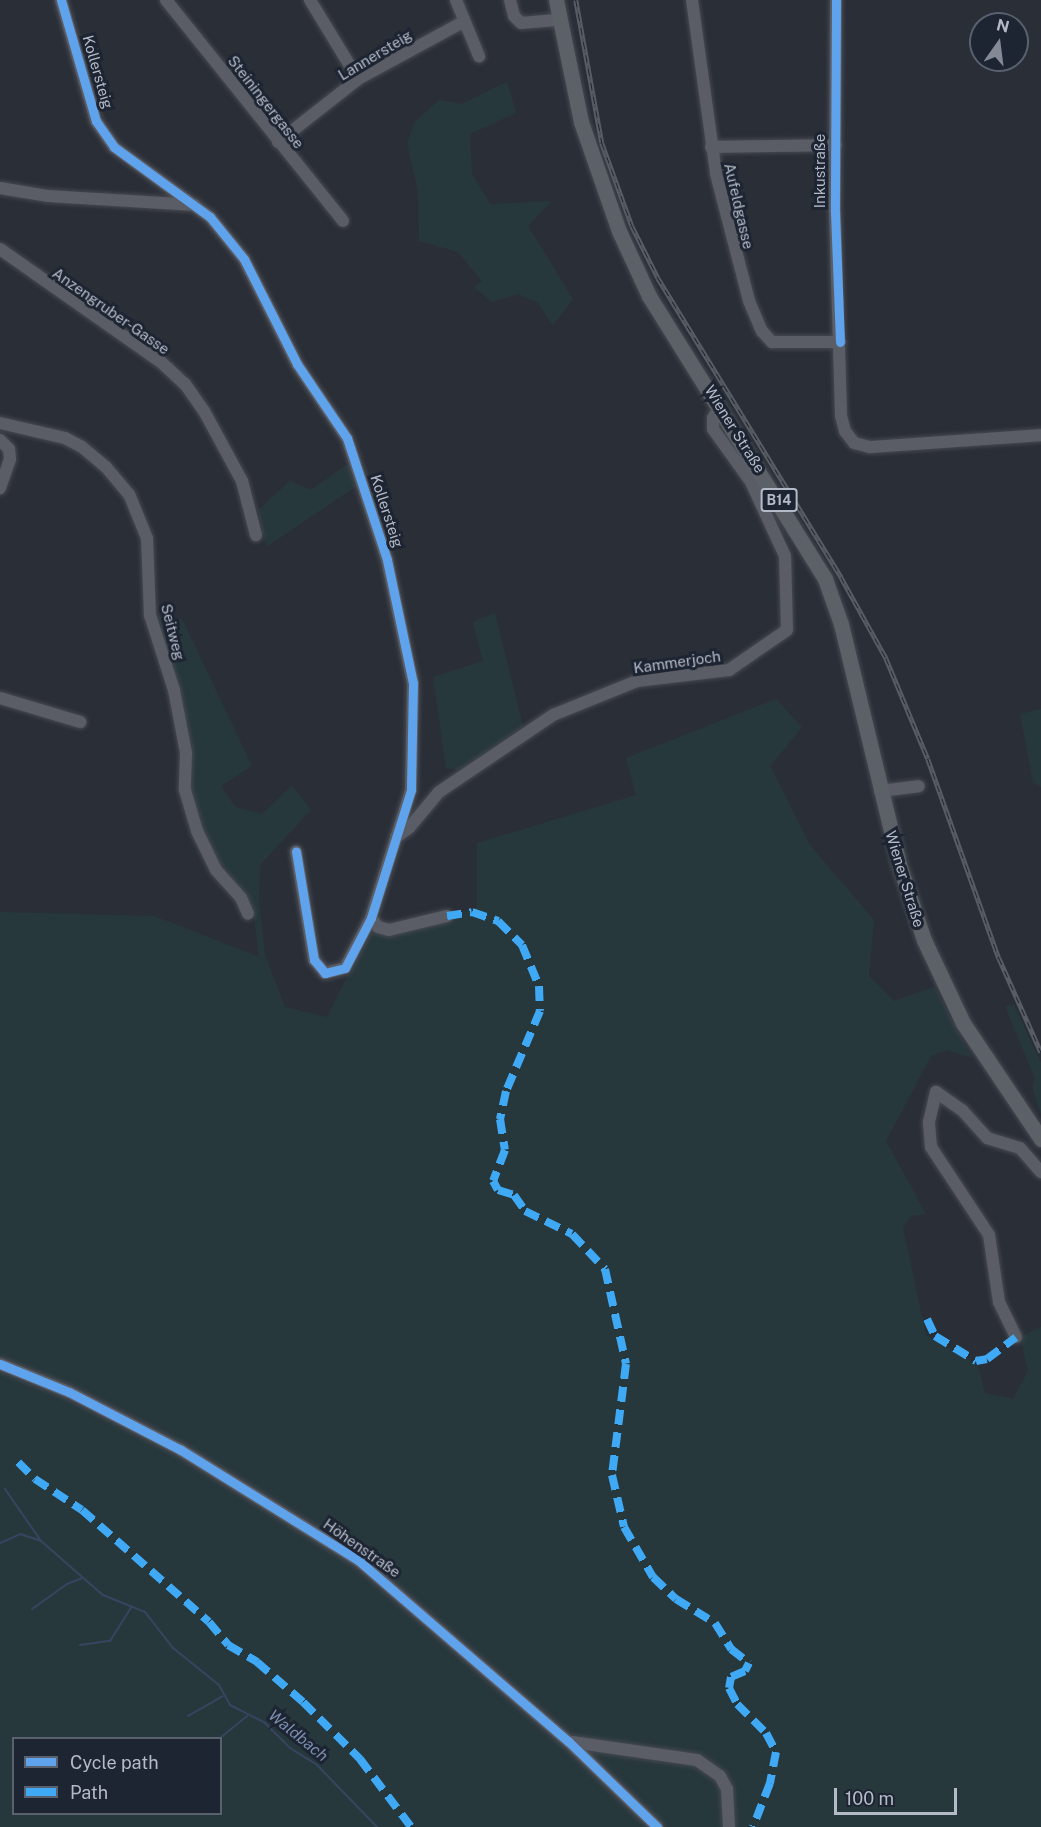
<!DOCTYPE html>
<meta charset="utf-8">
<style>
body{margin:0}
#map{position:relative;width:1041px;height:1827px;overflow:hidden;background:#2a2e37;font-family:"Public Sans",sans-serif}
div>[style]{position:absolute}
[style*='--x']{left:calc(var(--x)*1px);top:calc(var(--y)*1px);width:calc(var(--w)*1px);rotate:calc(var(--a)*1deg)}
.green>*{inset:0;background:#27383d}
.stream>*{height:2px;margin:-1px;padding:0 1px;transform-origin:1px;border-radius:1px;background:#374560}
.roads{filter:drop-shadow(0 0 2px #464950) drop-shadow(0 0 2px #464950)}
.minor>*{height:12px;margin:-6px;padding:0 6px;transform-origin:6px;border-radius:6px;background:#5a5d65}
.major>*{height:15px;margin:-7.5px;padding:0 7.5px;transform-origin:7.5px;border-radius:7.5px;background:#5c6067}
.rail>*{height:4.5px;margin-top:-2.25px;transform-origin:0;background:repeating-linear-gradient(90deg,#1d2432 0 7px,#585c63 0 14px);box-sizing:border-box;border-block:2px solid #585c63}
.quiet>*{height:8px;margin-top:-4px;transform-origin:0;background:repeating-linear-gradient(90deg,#3fa9f5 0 15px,transparent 0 23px)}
.cycleway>*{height:9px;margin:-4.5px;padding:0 4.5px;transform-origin:4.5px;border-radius:4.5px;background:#60a3ed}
span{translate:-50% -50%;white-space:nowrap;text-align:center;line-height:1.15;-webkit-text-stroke:6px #1d2432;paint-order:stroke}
.shield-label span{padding:2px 4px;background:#1d2432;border:2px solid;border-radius:4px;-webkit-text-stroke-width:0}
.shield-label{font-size:14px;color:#b4bac8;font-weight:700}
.street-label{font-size:15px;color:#b4bac8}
.water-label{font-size:16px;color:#7c8eb0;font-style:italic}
.legend{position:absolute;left:12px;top:1737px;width:210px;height:78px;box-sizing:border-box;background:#1d2432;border:2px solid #59606e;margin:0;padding:8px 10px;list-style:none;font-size:18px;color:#b4bac8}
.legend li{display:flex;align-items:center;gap:12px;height:30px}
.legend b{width:30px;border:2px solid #59606e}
.north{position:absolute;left:969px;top:12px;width:60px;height:60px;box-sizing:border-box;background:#1d2432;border:2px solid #59606e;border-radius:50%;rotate:14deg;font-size:16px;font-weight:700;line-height:24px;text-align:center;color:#b4bac8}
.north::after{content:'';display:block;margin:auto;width:21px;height:27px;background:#848995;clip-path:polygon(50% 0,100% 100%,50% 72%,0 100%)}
.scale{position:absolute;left:834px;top:1788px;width:123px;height:27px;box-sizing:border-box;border:3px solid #b4bac8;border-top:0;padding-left:8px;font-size:18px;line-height:21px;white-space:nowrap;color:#b4bac8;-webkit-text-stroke:4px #1d2432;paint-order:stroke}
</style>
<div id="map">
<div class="green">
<div style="clip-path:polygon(507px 82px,516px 113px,470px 134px,472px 174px,490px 204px,552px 201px,528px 226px,573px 299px,553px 325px,538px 303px,518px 294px,492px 302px,474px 287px,482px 281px,458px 252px,419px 241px,418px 191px,407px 143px,415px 122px,439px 100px,461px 104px)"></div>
<div style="clip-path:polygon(359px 456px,370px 491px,355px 487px,266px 547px,258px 510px,290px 481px,311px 490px)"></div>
<div style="clip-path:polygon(495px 613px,523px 726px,460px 770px,446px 768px,433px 677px,483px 661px,473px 622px)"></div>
<div style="clip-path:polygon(evenodd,150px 614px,182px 619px,252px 766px,221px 786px,235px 807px,262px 814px,292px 785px,311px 810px,260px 865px,259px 900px,265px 955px,285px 1007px,327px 1017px,368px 935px,477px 908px,477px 843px,636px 795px,626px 758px,776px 699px,802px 727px,770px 766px,809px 844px,874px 920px,869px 976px,894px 1001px,934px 987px,972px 1058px,947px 1050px,931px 1056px,886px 1141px,926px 1214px,911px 1216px,903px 1228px,926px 1335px,978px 1365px,985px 1393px,1013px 1399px,1028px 1371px,1020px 1337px,1041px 1327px,1041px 1827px,0 1827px,0 912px,154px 916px,259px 957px,254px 917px,230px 885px,233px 881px,220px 865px,184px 793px,186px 758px,150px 614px,14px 1738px,220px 1738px,220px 1814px,14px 1814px,14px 1738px)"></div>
<div style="clip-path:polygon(1041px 709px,1041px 787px,1033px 782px,1020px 714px)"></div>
<div style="clip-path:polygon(1014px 1005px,1041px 1063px,1041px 1114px,1032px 1086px,1035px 1079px,1005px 1006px)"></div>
</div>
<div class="stream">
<div style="--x:5;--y:1489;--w:63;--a:55.3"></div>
<div style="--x:0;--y:1543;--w:22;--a:-24"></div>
<div style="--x:20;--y:1534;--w:22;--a:18"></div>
<div style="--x:41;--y:1541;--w:82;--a:41.1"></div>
<div style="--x:103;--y:1595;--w:45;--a:22"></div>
<div style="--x:145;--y:1612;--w:46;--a:52.1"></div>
<div style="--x:173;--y:1648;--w:59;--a:38.8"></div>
<div style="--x:219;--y:1685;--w:23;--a:61"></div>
<div style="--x:230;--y:1705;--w:38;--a:27"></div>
<div style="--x:264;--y:1722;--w:37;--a:45"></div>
<div style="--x:290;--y:1748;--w:31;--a:32"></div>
<div style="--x:316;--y:1764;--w:88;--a:45.9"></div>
<div style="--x:32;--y:1609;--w:43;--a:-35.5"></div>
<div style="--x:67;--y:1584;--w:17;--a:-21"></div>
<div style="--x:80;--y:1645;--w:30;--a:-8"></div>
<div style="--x:110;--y:1641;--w:41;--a:-57.8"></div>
<div style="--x:188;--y:1716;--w:40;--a:-29.7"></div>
<div style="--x:220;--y:1738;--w:35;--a:-39"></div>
</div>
<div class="roads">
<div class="minor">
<div style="--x:61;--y:0;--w:126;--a:73.9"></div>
<div style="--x:96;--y:121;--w:32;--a:55"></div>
<div style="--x:114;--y:147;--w:119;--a:36.1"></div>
<div style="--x:210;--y:217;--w:54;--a:51"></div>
<div style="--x:244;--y:259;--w:118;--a:63.2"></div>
<div style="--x:297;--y:364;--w:89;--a:56"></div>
<div style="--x:347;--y:438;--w:128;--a:71.8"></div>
<div style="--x:387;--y:560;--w:126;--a:78.1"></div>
<div style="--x:413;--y:683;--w:107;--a:91.1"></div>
<div style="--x:411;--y:790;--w:134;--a:107.4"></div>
<div style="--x:371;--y:918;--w:56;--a:117.5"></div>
<div style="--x:345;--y:968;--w:21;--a:166"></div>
<div style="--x:325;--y:973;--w:17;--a:-130"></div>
<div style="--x:314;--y:960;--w:110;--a:-99.4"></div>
<div style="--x:166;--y:0;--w:283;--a:51.3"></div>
<div style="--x:310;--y:0;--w:92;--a:58.7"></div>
<div style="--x:456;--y:0;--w:61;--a:67.7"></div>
<div style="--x:510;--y:0;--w:16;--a:76"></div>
<div style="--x:514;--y:16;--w:10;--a:45"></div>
<div style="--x:521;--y:23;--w:38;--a:-5"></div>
<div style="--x:692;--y:0;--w:176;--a:82.1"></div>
<div style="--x:716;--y:174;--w:131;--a:75.4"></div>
<div style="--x:749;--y:301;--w:33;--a:67"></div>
<div style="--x:762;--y:331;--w:15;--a:48"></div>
<div style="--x:772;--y:342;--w:68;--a:0"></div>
<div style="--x:836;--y:0;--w:212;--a:90.3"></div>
<div style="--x:835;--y:212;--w:204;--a:88.3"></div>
<div style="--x:841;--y:416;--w:16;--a:75"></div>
<div style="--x:845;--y:431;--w:15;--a:53"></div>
<div style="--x:854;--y:443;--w:16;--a:14"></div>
<div style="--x:870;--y:447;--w:171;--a:-4"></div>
<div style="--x:278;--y:142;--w:102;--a:-38.2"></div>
<div style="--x:358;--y:79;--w:119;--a:-28.5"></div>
<div style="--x:711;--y:147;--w:125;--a:-0.9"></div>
<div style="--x:0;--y:188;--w:49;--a:9.5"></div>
<div style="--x:48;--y:196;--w:147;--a:3.5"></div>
<div style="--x:0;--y:249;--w:197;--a:35.1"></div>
<div style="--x:161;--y:362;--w:33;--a:43"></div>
<div style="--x:185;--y:384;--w:33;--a:55"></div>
<div style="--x:204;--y:411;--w:80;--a:61.5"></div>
<div style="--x:242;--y:481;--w:56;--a:75.5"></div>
<div style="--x:0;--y:423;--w:67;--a:13"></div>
<div style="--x:65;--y:438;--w:19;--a:28"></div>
<div style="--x:82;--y:447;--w:31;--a:40"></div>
<div style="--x:106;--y:467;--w:35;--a:50"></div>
<div style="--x:129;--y:494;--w:48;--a:67.8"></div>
<div style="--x:147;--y:538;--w:77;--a:87.8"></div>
<div style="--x:150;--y:615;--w:79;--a:72.3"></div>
<div style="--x:174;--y:690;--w:64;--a:79.2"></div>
<div style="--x:186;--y:753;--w:37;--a:92"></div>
<div style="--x:185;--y:790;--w:43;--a:73.7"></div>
<div style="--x:197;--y:831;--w:43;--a:64"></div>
<div style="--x:216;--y:870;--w:38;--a:48"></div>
<div style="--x:241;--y:898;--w:17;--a:66"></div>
<div style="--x:0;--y:440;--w:13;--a:45"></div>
<div style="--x:9;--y:449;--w:10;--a:84"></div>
<div style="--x:10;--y:459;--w:31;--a:109"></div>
<div style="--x:0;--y:698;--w:84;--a:16.7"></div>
<div style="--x:880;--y:791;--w:39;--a:-7"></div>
<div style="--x:396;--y:837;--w:16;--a:-35"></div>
<div style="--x:409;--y:828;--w:47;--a:-50.2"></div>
<div style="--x:439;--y:792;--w:138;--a:-34"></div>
<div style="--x:553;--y:715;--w:91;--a:-22"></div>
<div style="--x:637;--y:681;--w:93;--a:-6.8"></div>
<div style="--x:729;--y:670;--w:70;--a:-34.6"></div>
<div style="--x:787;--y:630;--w:74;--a:-91.5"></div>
<div style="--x:785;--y:556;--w:81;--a:-114.7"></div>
<div style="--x:751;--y:482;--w:65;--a:-125.6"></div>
<div style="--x:713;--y:429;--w:11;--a:-90"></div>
<div style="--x:713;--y:418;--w:13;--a:-58"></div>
<div style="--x:371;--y:918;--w:11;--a:52"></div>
<div style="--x:378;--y:927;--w:11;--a:15"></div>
<div style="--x:389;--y:930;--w:60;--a:-13.6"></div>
<div style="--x:1016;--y:1337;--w:39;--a:-116"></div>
<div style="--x:999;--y:1302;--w:68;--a:-98.5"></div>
<div style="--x:989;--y:1235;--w:105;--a:-123.4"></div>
<div style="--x:931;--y:1147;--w:25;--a:-95"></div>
<div style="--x:929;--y:1122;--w:31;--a:-77"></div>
<div style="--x:936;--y:1092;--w:32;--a:35"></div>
<div style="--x:962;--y:1110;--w:38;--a:48"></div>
<div style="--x:987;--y:1138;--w:34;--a:17"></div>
<div style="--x:1020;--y:1148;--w:32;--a:49"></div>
<div style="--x:0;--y:1364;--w:74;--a:22.1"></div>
<div style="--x:69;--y:1392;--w:126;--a:27.4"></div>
<div style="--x:181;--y:1450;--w:208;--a:31.9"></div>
<div style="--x:358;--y:1560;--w:277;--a:40.8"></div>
<div style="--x:568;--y:1741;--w:124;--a:44"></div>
<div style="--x:572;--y:1742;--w:126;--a:8.2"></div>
<div style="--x:697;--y:1760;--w:28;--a:35"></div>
<div style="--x:720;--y:1776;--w:15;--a:62"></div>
<div style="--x:727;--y:1789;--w:38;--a:87"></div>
</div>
<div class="major">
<div style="--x:556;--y:0;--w:125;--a:78.4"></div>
<div style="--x:581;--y:122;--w:115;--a:70.8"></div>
<div style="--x:619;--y:231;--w:72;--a:65.2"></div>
<div style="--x:649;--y:296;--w:333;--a:58.1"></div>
<div style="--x:825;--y:579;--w:48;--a:70.4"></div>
<div style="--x:841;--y:624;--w:247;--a:76.4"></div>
<div style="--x:899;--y:864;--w:80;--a:71.8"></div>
<div style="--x:924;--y:940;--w:92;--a:64.8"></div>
<div style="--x:963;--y:1023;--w:140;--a:56.1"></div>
</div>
</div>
<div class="rail">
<div style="--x:576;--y:0;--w:145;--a:79.7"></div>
<div style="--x:602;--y:143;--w:88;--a:70.1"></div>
<div style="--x:632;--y:226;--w:58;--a:63.4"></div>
<div style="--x:658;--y:278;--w:351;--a:58.5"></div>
<div style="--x:841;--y:577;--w:93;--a:60.9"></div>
<div style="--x:886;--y:658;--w:109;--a:67.4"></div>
<div style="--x:928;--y:759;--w:211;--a:70.4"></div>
<div style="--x:999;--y:958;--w:103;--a:65.9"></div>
</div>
<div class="quiet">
<div style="--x:447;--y:916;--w:25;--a:-9"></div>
<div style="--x:472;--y:912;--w:28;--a:19"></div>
<div style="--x:498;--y:921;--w:34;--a:45"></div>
<div style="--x:522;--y:945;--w:44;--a:67.5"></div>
<div style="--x:539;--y:986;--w:25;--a:88"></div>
<div style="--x:540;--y:1011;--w:87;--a:113"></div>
<div style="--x:506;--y:1091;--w:29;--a:102"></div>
<div style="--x:500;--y:1119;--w:31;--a:81"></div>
<div style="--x:505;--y:1150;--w:33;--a:111"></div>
<div style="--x:493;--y:1181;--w:10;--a:61"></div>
<div style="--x:498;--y:1190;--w:17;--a:17"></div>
<div style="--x:514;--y:1195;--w:19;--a:55"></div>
<div style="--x:525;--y:1211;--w:52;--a:26.1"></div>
<div style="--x:572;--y:1234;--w:48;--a:46.7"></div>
<div style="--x:605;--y:1269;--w:97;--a:77.5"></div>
<div style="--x:626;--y:1364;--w:112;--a:97.2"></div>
<div style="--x:612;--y:1475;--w:53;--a:77"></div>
<div style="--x:624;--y:1527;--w:58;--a:59.9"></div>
<div style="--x:653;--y:1577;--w:32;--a:44"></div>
<div style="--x:676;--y:1599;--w:46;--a:31.6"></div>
<div style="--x:715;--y:1623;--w:31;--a:58"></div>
<div style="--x:731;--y:1649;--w:23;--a:38"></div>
<div style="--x:749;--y:1663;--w:9;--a:117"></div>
<div style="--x:745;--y:1671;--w:15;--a:157"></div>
<div style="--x:731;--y:1677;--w:11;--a:100"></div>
<div style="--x:729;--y:1688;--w:18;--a:63"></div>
<div style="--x:737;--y:1704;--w:41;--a:45"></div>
<div style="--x:766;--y:1733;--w:21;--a:62"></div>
<div style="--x:776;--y:1752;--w:32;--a:101"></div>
<div style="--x:770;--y:1783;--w:47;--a:111.1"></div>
<div style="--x:927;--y:1319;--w:19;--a:65"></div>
<div style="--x:935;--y:1336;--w:48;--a:31.4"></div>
<div style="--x:976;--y:1361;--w:11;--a:-10"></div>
<div style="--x:987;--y:1359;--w:36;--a:-37"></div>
<div style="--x:18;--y:1462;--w:24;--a:45"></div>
<div style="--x:35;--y:1479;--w:56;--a:33.4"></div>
<div style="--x:82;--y:1510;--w:169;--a:41.4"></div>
<div style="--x:209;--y:1622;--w:30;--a:50"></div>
<div style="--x:228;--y:1645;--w:34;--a:30"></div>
<div style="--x:257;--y:1662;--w:61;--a:41"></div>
<div style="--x:303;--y:1702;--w:81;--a:45"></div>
<div style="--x:360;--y:1759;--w:85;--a:53.1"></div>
</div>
<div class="cycleway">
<div style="--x:61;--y:0;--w:126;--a:73.9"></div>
<div style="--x:96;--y:121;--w:32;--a:55"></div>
<div style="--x:114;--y:147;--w:119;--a:36.1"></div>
<div style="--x:210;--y:217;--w:54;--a:51"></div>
<div style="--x:244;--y:259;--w:118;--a:63.2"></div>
<div style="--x:297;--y:364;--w:89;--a:56"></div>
<div style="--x:347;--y:438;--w:128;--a:71.8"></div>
<div style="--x:387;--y:560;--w:126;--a:78.1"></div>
<div style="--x:413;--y:683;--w:107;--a:91.1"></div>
<div style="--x:411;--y:790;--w:134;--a:107.4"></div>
<div style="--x:371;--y:918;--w:56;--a:117.5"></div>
<div style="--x:345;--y:968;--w:21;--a:166"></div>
<div style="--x:325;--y:973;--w:17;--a:-130"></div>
<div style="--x:314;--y:960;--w:110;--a:-99.4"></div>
<div style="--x:836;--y:0;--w:212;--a:90.3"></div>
<div style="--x:835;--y:212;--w:130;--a:87.8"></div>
<div style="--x:0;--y:1364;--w:74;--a:22.1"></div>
<div style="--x:69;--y:1392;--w:126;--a:27.4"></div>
<div style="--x:181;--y:1450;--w:208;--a:31.9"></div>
<div style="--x:358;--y:1560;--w:277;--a:40.8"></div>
<div style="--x:568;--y:1741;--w:124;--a:44"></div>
</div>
<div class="shield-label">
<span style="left:779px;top:500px">B14</span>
</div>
<div class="street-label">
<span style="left:375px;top:55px;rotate:-31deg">Lannersteig</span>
<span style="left:98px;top:72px;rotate:74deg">Kollersteig</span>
<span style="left:266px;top:102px;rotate:52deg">Steiningergasse</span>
<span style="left:820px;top:171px;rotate:-90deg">Inkustraße</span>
<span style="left:739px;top:206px;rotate:77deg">Aufeldgasse</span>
<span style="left:111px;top:311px;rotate:35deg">Anzengruber-Gasse</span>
<span style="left:735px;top:429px;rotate:58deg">Wiener Straße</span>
<span style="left:387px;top:511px;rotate:72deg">Kollersteig</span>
<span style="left:173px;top:632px;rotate:76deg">Seitweg</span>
<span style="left:677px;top:662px;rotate:-8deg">Kammerjoch</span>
<span style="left:905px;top:879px;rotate:73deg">Wiener Straße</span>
<span style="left:362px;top:1548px;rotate:35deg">Höhenstraße</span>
</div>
<div class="water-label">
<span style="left:298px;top:1736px;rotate:39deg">Waldbach</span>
</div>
<ul class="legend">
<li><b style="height:8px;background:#60a3ed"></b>Cycle path</li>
<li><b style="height:8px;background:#3fa9f5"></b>Path</li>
</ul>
<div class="north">N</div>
<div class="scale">100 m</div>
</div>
